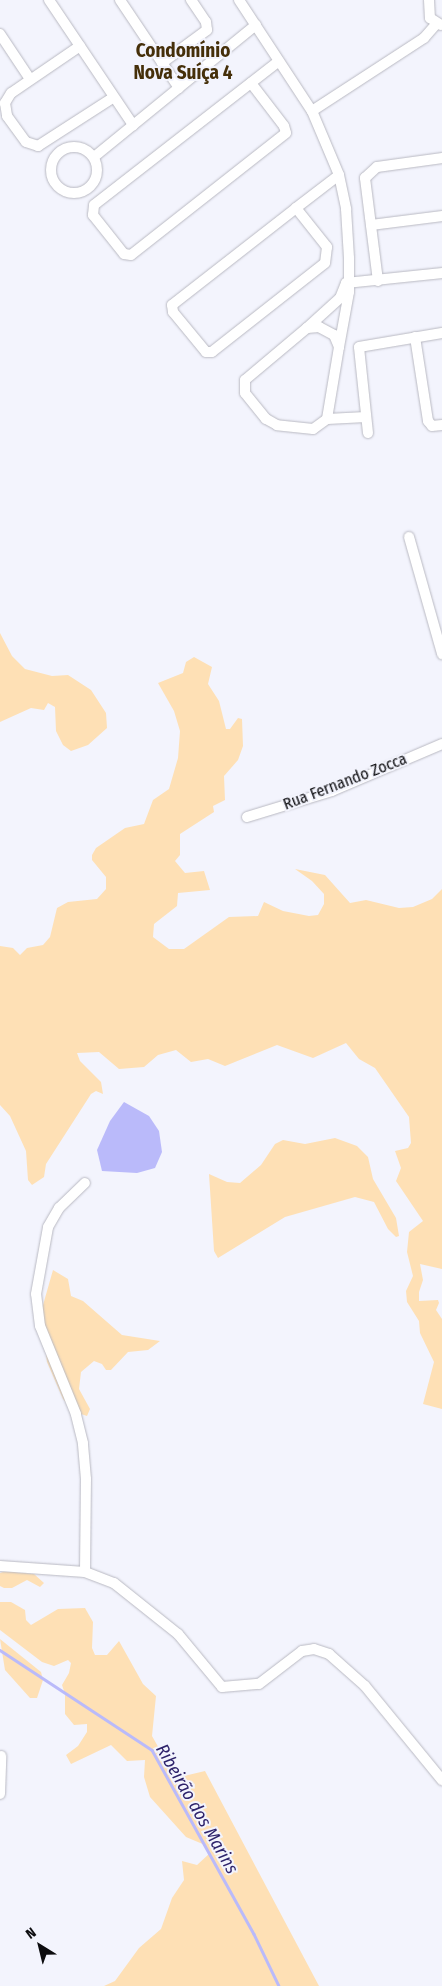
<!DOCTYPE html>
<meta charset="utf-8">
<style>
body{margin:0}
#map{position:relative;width:442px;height:1986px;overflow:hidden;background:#f3f4fd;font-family:"Fira Sans Condensed",sans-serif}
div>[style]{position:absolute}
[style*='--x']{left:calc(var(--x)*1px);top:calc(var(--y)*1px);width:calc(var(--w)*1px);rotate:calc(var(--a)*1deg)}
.green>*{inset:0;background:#fee0b5}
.water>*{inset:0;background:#babafa}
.stream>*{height:2.5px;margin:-1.25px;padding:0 1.25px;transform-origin:1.25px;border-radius:1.25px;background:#babafa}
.roads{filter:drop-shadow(0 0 1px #b9b9c2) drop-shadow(0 0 1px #b9b9c2)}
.street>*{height:10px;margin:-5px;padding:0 5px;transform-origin:5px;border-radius:5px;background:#fff}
.street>.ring{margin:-5px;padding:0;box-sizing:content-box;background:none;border:10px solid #fff;border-radius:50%}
span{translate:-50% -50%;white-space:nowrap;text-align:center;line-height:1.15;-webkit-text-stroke:4px #f3f4fd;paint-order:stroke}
.street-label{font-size:16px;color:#0c0c0f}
.water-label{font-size:18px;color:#2e236b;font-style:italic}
.quarter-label{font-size:19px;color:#452f09;font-weight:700}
.north{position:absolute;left:15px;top:1921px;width:50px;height:50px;-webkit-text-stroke:4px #f3f4fd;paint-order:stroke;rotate:324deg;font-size:14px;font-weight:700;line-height:20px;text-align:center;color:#0c0c0f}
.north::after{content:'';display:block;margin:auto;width:18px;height:22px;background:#0c0c0f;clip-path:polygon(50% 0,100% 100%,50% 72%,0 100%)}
</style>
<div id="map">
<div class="green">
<div style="clip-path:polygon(0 633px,12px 656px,25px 669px,52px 676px,68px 675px,91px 690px,106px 713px,107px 728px,88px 745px,71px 751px,63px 745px,56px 731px,55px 707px,48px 703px,44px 710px,31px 708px,0 722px)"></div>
<div style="clip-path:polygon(194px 657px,212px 667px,208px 684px,219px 701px,226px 729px,230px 729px,238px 718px,242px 719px,243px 746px,238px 760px,224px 776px,225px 800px,213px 806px,214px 812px,180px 834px,180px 855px,175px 861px,185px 873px,204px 871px,210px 890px,178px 893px,177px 906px,154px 924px,153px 937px,169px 949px,184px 949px,229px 917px,258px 916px,264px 902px,283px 911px,309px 916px,318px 915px,324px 904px,324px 894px,312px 881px,295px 869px,325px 875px,350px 903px,366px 900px,399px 908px,413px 907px,432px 899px,442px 889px,442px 1269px,420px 1264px,423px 1280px,419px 1292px,419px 1301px,438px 1300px,439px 1303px,436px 1310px,442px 1319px,442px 1409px,423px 1404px,434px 1362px,420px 1333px,419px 1321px,407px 1302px,406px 1291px,413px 1276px,407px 1252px,409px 1232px,423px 1221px,396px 1181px,401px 1168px,395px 1151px,408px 1148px,411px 1143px,409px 1117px,375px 1068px,359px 1059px,346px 1043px,313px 1058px,277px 1045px,225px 1066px,208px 1059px,191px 1062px,176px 1050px,158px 1055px,144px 1067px,119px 1069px,99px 1052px,77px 1053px,80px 1061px,101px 1082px,103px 1094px,96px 1091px,91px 1094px,46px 1164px,44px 1177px,32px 1185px,28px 1180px,26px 1151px,10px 1116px,0 1105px,0 946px,13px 948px,20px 955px,27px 948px,43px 945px,50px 937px,57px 908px,68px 902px,97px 899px,106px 889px,106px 877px,92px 860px,92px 855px,96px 848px,125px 828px,144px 824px,153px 800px,169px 789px,178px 758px,180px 731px,174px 711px,158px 683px,183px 673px,186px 662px)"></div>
<div style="clip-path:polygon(335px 1138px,357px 1146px,368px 1157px,373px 1179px,396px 1218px,399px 1236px,396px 1237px,388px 1229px,374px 1202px,355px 1197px,285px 1217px,218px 1258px,214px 1251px,209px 1174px,227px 1182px,240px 1183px,261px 1165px,275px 1144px,283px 1140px,305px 1144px)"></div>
<div style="clip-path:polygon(53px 1270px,68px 1279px,71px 1296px,83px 1301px,122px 1335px,160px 1341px,148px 1350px,128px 1352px,111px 1370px,106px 1370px,102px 1364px,94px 1361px,81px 1372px,79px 1389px,90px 1409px,87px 1416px,75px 1412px,63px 1399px,47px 1362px,41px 1312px)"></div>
<div style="clip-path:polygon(6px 1571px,34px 1574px,44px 1583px,40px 1587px,27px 1580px,12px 1588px,4px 1588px,0 1586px,0 1573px)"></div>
<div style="clip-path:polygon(0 1602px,11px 1602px,25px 1610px,26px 1620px,31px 1625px,58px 1609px,85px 1608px,93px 1622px,92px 1648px,95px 1655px,107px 1655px,119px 1641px,143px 1684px,156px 1696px,152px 1736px,173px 1773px,184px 1776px,205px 1771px,319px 1986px,104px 1986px,115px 1981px,139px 1948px,161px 1929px,172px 1898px,184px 1880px,182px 1861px,197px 1865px,210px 1853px,205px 1845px,186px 1837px,150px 1797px,144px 1777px,145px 1760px,127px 1761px,111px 1745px,71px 1764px,66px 1755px,78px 1746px,87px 1732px,87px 1724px,74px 1725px,65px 1714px,65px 1694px,62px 1685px,69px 1673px,71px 1663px,68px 1660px,54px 1666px,42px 1662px,0 1630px)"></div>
<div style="clip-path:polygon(0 1639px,41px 1672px,43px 1680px,37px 1698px,30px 1698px,5px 1670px)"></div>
</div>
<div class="water">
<div style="clip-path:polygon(124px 1102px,149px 1116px,159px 1131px,162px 1152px,155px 1168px,137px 1173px,102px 1171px,97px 1150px,110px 1121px)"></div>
</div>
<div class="stream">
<div style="--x:0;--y:1650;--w:182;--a:33.3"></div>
<div style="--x:152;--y:1750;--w:210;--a:61"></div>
<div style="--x:254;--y:1934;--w:58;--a:64.3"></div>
</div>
<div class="roads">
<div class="street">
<div style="--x:49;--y:0;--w:151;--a:56.1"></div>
<div style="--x:120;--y:0;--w:106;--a:56.2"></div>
<div style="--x:239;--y:0;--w:133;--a:56.7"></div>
<div style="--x:312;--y:111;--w:69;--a:67.1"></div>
<div style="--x:339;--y:175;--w:35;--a:78"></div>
<div style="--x:346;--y:209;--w:49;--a:86.5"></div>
<div style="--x:349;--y:258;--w:34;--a:90"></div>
<div style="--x:349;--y:292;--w:56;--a:100.3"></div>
<div style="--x:429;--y:0;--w:18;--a:87"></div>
<div style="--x:430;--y:18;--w:13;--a:32"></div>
<div style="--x:0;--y:34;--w:54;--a:56.3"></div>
<div style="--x:80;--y:46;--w:83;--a:145.7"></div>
<div style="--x:11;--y:93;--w:12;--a:121"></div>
<div style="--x:5;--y:103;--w:13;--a:81"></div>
<div style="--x:7;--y:116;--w:32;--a:54"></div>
<div style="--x:26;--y:142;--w:13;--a:18"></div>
<div style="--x:38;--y:146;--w:90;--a:-32.8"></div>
<div style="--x:162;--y:63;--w:56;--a:-36.3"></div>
<div style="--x:207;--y:30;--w:8;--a:-97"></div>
<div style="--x:206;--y:22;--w:27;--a:-124"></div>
<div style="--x:251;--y:83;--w:54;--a:52.5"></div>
<div style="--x:284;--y:126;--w:7;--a:74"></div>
<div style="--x:286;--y:133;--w:197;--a:141.8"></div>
<div style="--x:131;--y:255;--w:7;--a:-172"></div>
<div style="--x:124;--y:254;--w:50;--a:-128.5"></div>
<div style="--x:93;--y:215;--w:10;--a:-84"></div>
<div style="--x:94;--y:205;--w:234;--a:-37.9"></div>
<div style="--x:312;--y:111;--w:134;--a:-33.1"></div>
<div style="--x:424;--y:38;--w:18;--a:-49"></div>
<div class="ring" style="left:51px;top:147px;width:36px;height:36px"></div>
<div style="--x:94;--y:157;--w:209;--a:-39.2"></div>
<div style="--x:296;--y:208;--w:50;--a:51.5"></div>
<div style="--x:327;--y:247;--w:16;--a:97"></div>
<div style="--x:325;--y:263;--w:144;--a:141.8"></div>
<div style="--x:212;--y:352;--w:6;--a:180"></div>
<div style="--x:206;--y:352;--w:52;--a:-129.5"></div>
<div style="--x:173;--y:312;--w:7;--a:-98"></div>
<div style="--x:172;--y:305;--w:157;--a:-38"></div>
<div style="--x:296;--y:208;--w:54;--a:-37.5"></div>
<div style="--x:371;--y:225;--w:72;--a:-7.2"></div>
<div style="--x:378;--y:281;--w:104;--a:-97.2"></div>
<div style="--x:365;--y:178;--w:16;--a:-43"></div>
<div style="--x:377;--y:167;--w:66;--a:-7.9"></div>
<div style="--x:346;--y:283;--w:97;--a:-5.9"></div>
<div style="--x:319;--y:327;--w:17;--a:28"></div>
<div style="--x:334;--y:335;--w:13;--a:67"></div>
<div style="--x:339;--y:347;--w:73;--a:99.5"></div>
<div style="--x:327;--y:419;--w:17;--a:144"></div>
<div style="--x:313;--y:429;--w:36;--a:-174"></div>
<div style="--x:277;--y:425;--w:13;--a:-151"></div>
<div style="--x:266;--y:419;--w:33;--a:-129"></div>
<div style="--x:245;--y:393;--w:13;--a:-90"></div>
<div style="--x:245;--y:380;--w:81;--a:-40"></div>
<div style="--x:307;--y:328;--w:12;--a:-5"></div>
<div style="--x:307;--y:328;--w:45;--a:-42.3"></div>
<div style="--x:340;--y:298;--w:16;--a:-68"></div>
<div style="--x:415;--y:337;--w:85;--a:81.2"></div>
<div style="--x:428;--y:421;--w:6;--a:51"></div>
<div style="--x:432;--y:426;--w:10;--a:-6"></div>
<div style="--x:327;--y:419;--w:39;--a:-3"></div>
<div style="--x:368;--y:433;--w:86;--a:-96"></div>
<div style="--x:359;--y:347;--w:84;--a:-9.6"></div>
<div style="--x:409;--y:537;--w:122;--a:74.2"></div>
<div style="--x:247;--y:817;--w:89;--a:-17"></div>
<div style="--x:332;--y:791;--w:120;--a:-23.1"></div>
<div style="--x:0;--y:1566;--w:85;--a:4"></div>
<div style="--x:85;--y:1572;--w:31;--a:21"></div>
<div style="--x:114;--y:1583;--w:82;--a:38.6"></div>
<div style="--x:178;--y:1634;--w:69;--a:50.3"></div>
<div style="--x:222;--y:1687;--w:37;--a:-5"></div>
<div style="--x:259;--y:1684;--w:54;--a:-37.5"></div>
<div style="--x:302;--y:1651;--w:12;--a:-9"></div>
<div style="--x:314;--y:1649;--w:16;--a:18"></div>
<div style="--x:329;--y:1654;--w:48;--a:41.6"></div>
<div style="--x:365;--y:1686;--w:122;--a:50.7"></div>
<div style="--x:85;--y:1572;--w:93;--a:-89.4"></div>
<div style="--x:86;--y:1479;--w:36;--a:-95"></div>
<div style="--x:83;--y:1443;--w:30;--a:-104"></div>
<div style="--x:76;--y:1414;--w:95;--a:-112.2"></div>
<div style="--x:40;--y:1326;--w:32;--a:-97"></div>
<div style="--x:36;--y:1294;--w:68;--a:-79.8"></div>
<div style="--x:48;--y:1227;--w:22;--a:-60"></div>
<div style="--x:59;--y:1208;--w:36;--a:-44"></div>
<div style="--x:0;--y:1794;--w:38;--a:-88"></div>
</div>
</div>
<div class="street-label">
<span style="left:345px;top:782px;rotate:-21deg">Rua Fernando Zocca</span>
</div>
<div class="water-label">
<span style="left:197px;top:1809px;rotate:60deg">Ribeirão dos Marins</span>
</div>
<div class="quarter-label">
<span style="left:183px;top:62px">Condomínio<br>Nova Suíça 4</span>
</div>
<div class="north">N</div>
</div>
